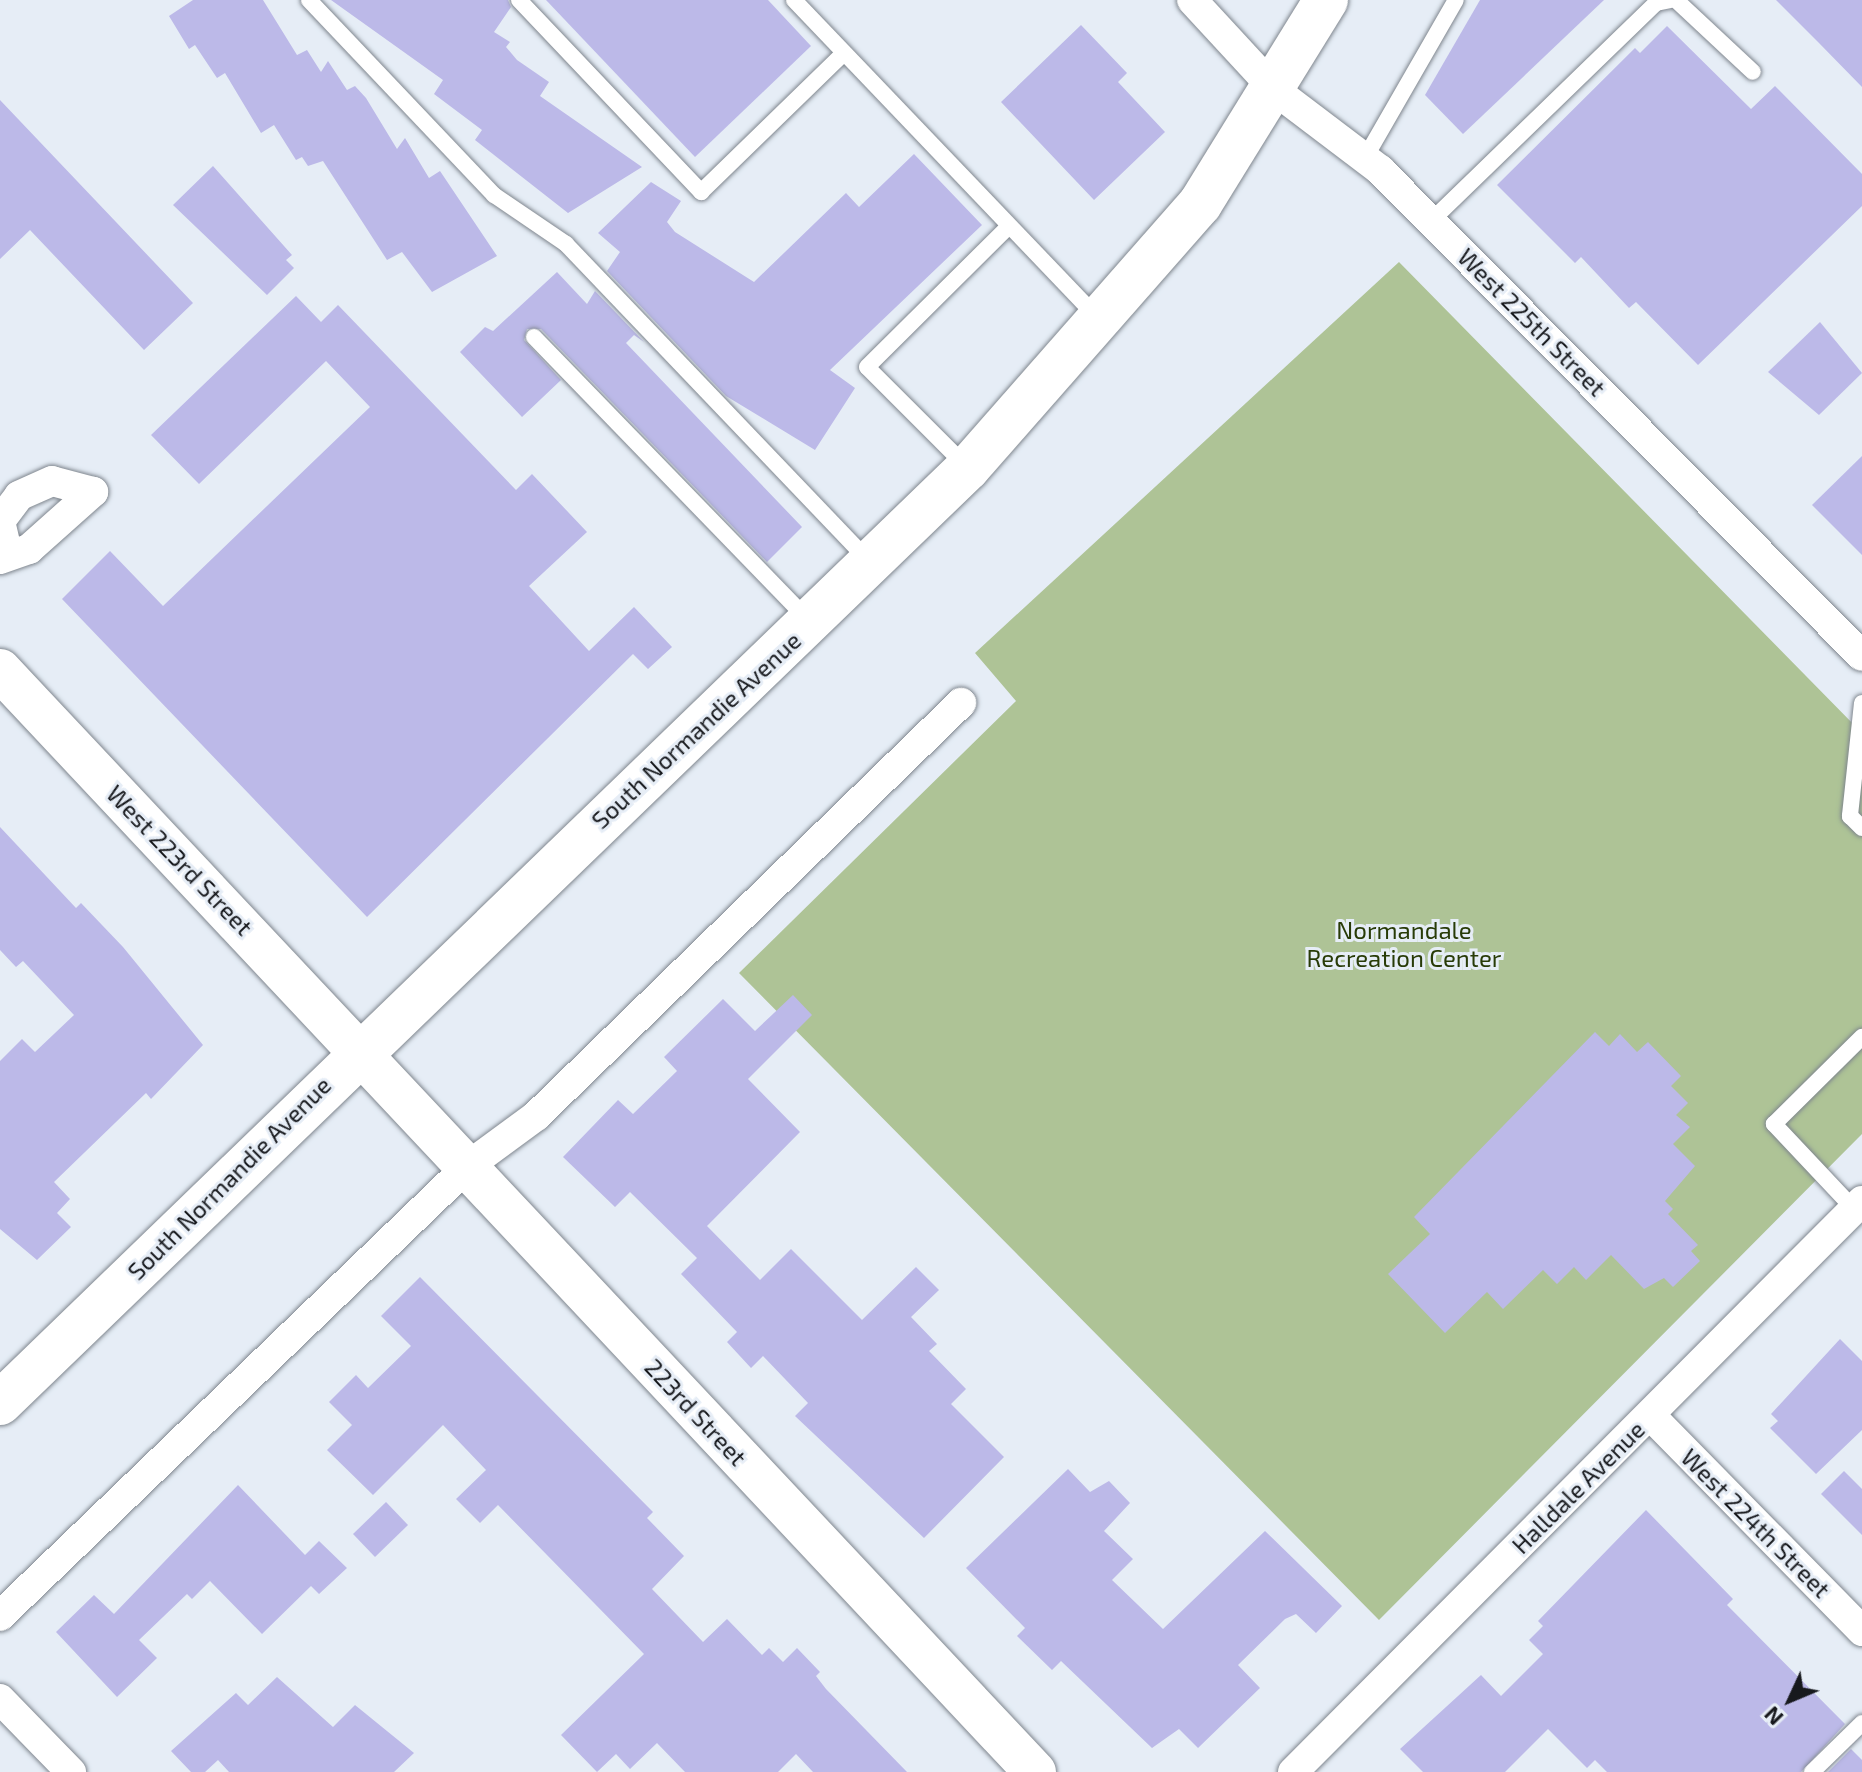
<!DOCTYPE html>
<style>
body{margin:0}
#map{position:relative;width:1862px;height:1772px;overflow:hidden;background:#e6edf6;font-family:"Exo 2",sans-serif}
div>[style]{position:absolute}
[style*='--x']{left:calc(var(--x)*1px);top:calc(var(--y)*1px);width:calc(var(--w)*1px);rotate:calc(var(--a)*1deg)}
.green>*{inset:0;background:#aec396}
.building>*{inset:0;background:#bcb9e8}
.roads{filter:drop-shadow(0 0 2px #7f868e) drop-shadow(0 0 2px #7f868e)}
.service>*{height:16px;margin:-8px;padding:0 8px;transform-origin:8px;border-radius:8px;background:#fff}
.minor>*{height:30px;margin:-15px;padding:0 15px;transform-origin:15px;border-radius:15px;background:#fff}
.secondary>*{height:42px;margin:-21px;padding:0 21px;transform-origin:21px;border-radius:21px;background:#fff}
.primary>*{height:44px;margin:-22px;padding:0 22px;transform-origin:22px;border-radius:22px;background:#fff}
span{translate:-50% -50%;white-space:nowrap;text-align:center;line-height:1.15;-webkit-text-stroke:6px #e6edf6;paint-order:stroke}
.street-label{font-size:24px;color:#17191d}
.park-label{font-size:24px;color:#283b07}
.north{position:absolute;left:1750px;top:1660px;width:80px;height:80px;-webkit-text-stroke:6px #e6edf6;paint-order:stroke;rotate:226deg;font-size:22px;font-weight:700;line-height:32px;text-align:center;color:#17191d}
.north::after{content:'';display:block;margin:auto;width:28px;height:36px;background:#17191d;clip-path:polygon(50% 0,100% 100%,50% 72%,0 100%)}
</style>
<div id="map">
<div class="green">
<div style="clip-path:polygon(1399px 262px,1862px 733px,1862px 1134px,1379px 1620px,739px 973px,1016px 701px,975px 653px)"></div>
</div>
<div class="building">
<div style="clip-path:polygon(193px 0,263px 0,297px 55px,307px 50px,321px 72px,328px 61px,347px 90px,355px 86px,366px 98px,397px 149px,405px 138px,429px 178px,440px 171px,497px 256px,432px 292px,402px 252px,387px 260px,323px 161px,308px 166px,302px 157px,296px 160px,274px 125px,261px 133px,225px 73px,217px 78px,195px 45px,189px 49px,169px 16px)"></div>
<div style="clip-path:polygon(331px 0,508px 0,511px 7px,494px 32px,510px 42px,506px 47px,517px 60px,549px 82px,540px 96px,642px 167px,568px 213px,475px 140px,482px 130px,434px 94px,443px 80px)"></div>
<div style="clip-path:polygon(546px 0,768px 0,811px 46px,695px 157px)"></div>
<div style="clip-path:polygon(1480px 0,1604px 0,1463px 134px,1425px 95px)"></div>
<div style="clip-path:polygon(1776px 0,1862px 0,1862px 87px,1819px 43px)"></div>
<div style="clip-path:polygon(1081px 25px,1127px 73px,1118px 82px,1165px 132px,1094px 200px,1001px 102px)"></div>
<div style="clip-path:polygon(1667px 26px,1751px 109px,1775px 86px,1862px 174px,1862px 206px,1698px 365px,1636px 302px,1629px 308px,1581px 257px,1575px 263px,1497px 185px,1635px 48px,1640px 53px)"></div>
<div style="clip-path:polygon(0 100px,193px 303px,144px 350px,30px 230px,0 259px)"></div>
<div style="clip-path:polygon(914px 154px,982px 225px,830px 370px,855px 388px,815px 450px,726px 396px,607px 271px,620px 252px,598px 233px,651px 182px,681px 201px,667px 222px,675px 232px,754px 282px,846px 193px,859px 207px)"></div>
<div style="clip-path:polygon(213px 166px,292px 255px,286px 260px,294px 268px,267px 295px,173px 205px)"></div>
<div style="clip-path:polygon(557px 272px,587px 304px,595px 291px,644px 342px,634px 335px,626px 343px,802px 527px,767px 562px,541px 329px,527px 329px,524px 340px,561px 380px,522px 417px,460px 352px,485px 327px,493px 331px)"></div>
<div style="clip-path:polygon(296px 296px,321px 322px,338px 305px,516px 490px,532px 474px,587px 532px,529px 586px,589px 651px,634px 607px,672px 647px,648px 669px,633px 654px,367px 917px,62px 599px,110px 551px,163px 606px,370px 407px,326px 361px,199px 484px,151px 435px)"></div>
<div style="clip-path:polygon(1820px 322px,1862px 373px,1819px 415px,1768px 372px)"></div>
<div style="clip-path:polygon(1862px 456px,1862px 555px,1812px 505px)"></div>
<div style="clip-path:polygon(0 827px,76px 908px,81px 903px,123px 947px,203px 1045px,151px 1099px,146px 1093px,54px 1182px,70px 1199px,57px 1213px,71px 1227px,37px 1260px,0 1229px,0 1061px,22px 1039px,35px 1052px,74px 1015px,23px 961px,16px 967px,0 950px)"></div>
<div style="clip-path:polygon(793px 995px,812px 1015px,748px 1079px,800px 1132px,707px 1226px,760px 1280px,791px 1249px,862px 1320px,916px 1267px,939px 1290px,911px 1317px,937px 1344px,929px 1351px,966px 1389px,951px 1404px,1004px 1457px,924px 1538px,795px 1416px,808px 1403px,763px 1356px,751px 1368px,727px 1342px,737px 1332px,681px 1274px,697px 1258px,630px 1192px,615px 1207px,563px 1157px,618px 1100px,633px 1114px,677px 1071px,664px 1057px,723px 999px,755px 1031px)"></div>
<div style="clip-path:polygon(1595px 1032px,1609px 1046px,1620px 1034px,1637px 1052px,1648px 1042px,1681px 1076px,1671px 1086px,1688px 1103px,1676px 1115px,1690px 1127px,1673px 1144px,1695px 1166px,1665px 1201px,1673px 1209px,1668px 1214px,1698px 1245px,1691px 1251px,1700px 1261px,1673px 1287px,1664px 1278px,1644px 1289px,1611px 1255px,1586px 1280px,1574px 1267px,1557px 1284px,1543px 1270px,1503px 1309px,1487px 1292px,1445px 1333px,1388px 1274px,1430px 1234px,1414px 1217px)"></div>
<div style="clip-path:polygon(420px 1277px,653px 1512px,647px 1518px,684px 1556px,652px 1589px,703px 1642px,727px 1619px,762px 1655px,769px 1648px,783px 1662px,797px 1648px,820px 1672px,816px 1676px,826px 1689px,907px 1772px,813px 1772px,796px 1754px,778px 1772px,685px 1772px,657px 1743px,630px 1769px,616px 1754px,597px 1772px,561px 1735px,644px 1654px,498px 1505px,480px 1523px,456px 1499px,486px 1470px,443px 1425px,373px 1495px,327px 1450px,352px 1425px,329px 1402px,356px 1375px,368px 1388px,411px 1346px,381px 1316px)"></div>
<div style="clip-path:polygon(1840px 1339px,1862px 1361px,1862px 1430px,1816px 1474px,1770px 1428px,1778px 1421px,1771px 1414px)"></div>
<div style="clip-path:polygon(1068px 1469px,1090px 1492px,1109px 1481px,1130px 1503px,1104px 1531px,1133px 1559px,1112px 1580px,1163px 1629px,1265px 1531px,1342px 1606px,1316px 1633px,1296px 1614px,1285px 1619px,1238px 1665px,1260px 1688px,1198px 1748px,1179px 1729px,1152px 1748px,1061px 1661px,1052px 1670px,1017px 1636px,1025px 1628px,966px 1568px)"></div>
<div style="clip-path:polygon(1844px 1471px,1862px 1489px,1862px 1535px,1821px 1494px)"></div>
<div style="clip-path:polygon(238px 1485px,305px 1555px,319px 1541px,347px 1568px,319px 1594px,311px 1586px,262px 1634px,210px 1581px,192px 1599px,187px 1594px,139px 1640px,157px 1658px,117px 1697px,56px 1632px,94px 1595px,114px 1614px)"></div>
<div style="clip-path:polygon(386px 1502px,408px 1525px,375px 1557px,353px 1534px)"></div>
<div style="clip-path:polygon(1646px 1510px,1733px 1599px,1727px 1605px,1845px 1724px,1801px 1772px,1607px 1772px,1595px 1760px,1587px 1768px,1548px 1729px,1505px 1772px,1423px 1772px,1400px 1749px,1481px 1675px,1501px 1696px,1543px 1654px,1529px 1640px,1543px 1626px,1538px 1621px)"></div>
<div style="clip-path:polygon(277px 1677px,333px 1727px,355px 1705px,414px 1753px,394px 1772px,229px 1772px,218px 1760px,205px 1772px,191px 1772px,171px 1751px,236px 1693px,248px 1705px)"></div>
<div style="clip-path:polygon(1851px 1749px,1862px 1760px,1862px 1772px,1828px 1772px)"></div>
</div>
<div class="roads">
<div class="service">
<div style="--x:309;--y:0;--w:269;--a:46.5"></div>
<div style="--x:494;--y:195;--w:87;--a:34.2"></div>
<div style="--x:566;--y:244;--w:439;--a:46.3"></div>
<div style="--x:519;--y:0;--w:265;--a:46.5"></div>
<div style="--x:701;--y:192;--w:199;--a:-44.2"></div>
<div style="--x:794;--y:0;--w:441;--a:46.3"></div>
<div style="--x:1676;--y:0;--w:105;--a:43.1"></div>
<div style="--x:1365;--y:158;--w:182;--a:-60.1"></div>
<div style="--x:1431;--y:221;--w:313;--a:-44.1"></div>
<div style="--x:1656;--y:3;--w:14;--a:-12"></div>
<div style="--x:534;--y:337;--w:395;--a:45.9"></div>
<div style="--x:967;--y:467;--w:141;--a:-135"></div>
<div style="--x:867;--y:367;--w:200;--a:-44.8"></div>
<div style="--x:1862;--y:703;--w:114;--a:96.1"></div>
<div style="--x:1850;--y:816;--w:17;--a:45"></div>
<div style="--x:1854;--y:1209;--w:117;--a:-133.3"></div>
<div style="--x:1774;--y:1124;--w:124;--a:-44.7"></div>
<div style="--x:1812;--y:1772;--w:70;--a:-44.4"></div>
</div>
<div class="minor">
<div style="--x:1192;--y:0;--w:124;--a:47.3"></div>
<div style="--x:1276;--y:91;--w:131;--a:37.2"></div>
<div style="--x:1380;--y:170;--w:684;--a:45.24"></div>
<div style="--x:0;--y:559;--w:31;--a:-19"></div>
<div style="--x:29;--y:549;--w:86;--a:-41.7"></div>
<div style="--x:93;--y:492;--w:42;--a:-165"></div>
<div style="--x:52;--y:481;--w:36;--a:156"></div>
<div style="--x:19;--y:496;--w:31;--a:127"></div>
<div style="--x:0;--y:521;--w:32;--a:77"></div>
<div style="--x:1650;--y:1415;--w:303;--a:45.5"></div>
<div style="--x:0;--y:1616;--w:649;--a:-43.88"></div>
<div style="--x:468;--y:1166;--w:84;--a:-36.3"></div>
<div style="--x:536;--y:1116;--w:593;--a:-44.18"></div>
<div style="--x:0;--y:1699;--w:102;--a:45.8"></div>
<div style="--x:1293;--y:1772;--w:806;--a:-45.1"></div>
</div>
<div class="secondary">
<div style="--x:0;--y:670;--w:1512;--a:46.8"></div>
</div>
<div class="primary">
<div style="--x:0;--y:1403;--w:1346;--a:-44.01"></div>
<div style="--x:968;--y:468;--w:351;--a:-48.7"></div>
<div style="--x:1200;--y:204;--w:240;--a:-58.3"></div>
</div>
</div>
<div class="street-label">
<span style="left:1532px;top:322px;rotate:45deg">West 225th Street</span>
<span style="left:696px;top:730px;rotate:-43deg">South Normandie Avenue</span>
<span style="left:180px;top:860px;rotate:46deg">West 223rd Street</span>
<span style="left:229px;top:1178px;rotate:-45deg">South Normandie Avenue</span>
<span style="left:696px;top:1412px;rotate:47deg">223rd Street</span>
<span style="left:1578px;top:1487px;rotate:-45deg">Halldale Avenue</span>
<span style="left:1756px;top:1523px;rotate:45deg">West 224th Street</span>
</div>
<div class="park-label">
<span style="left:1404px;top:944px">Normandale<br>Recreation Center</span>
</div>
<div class="north">N</div>
</div>
